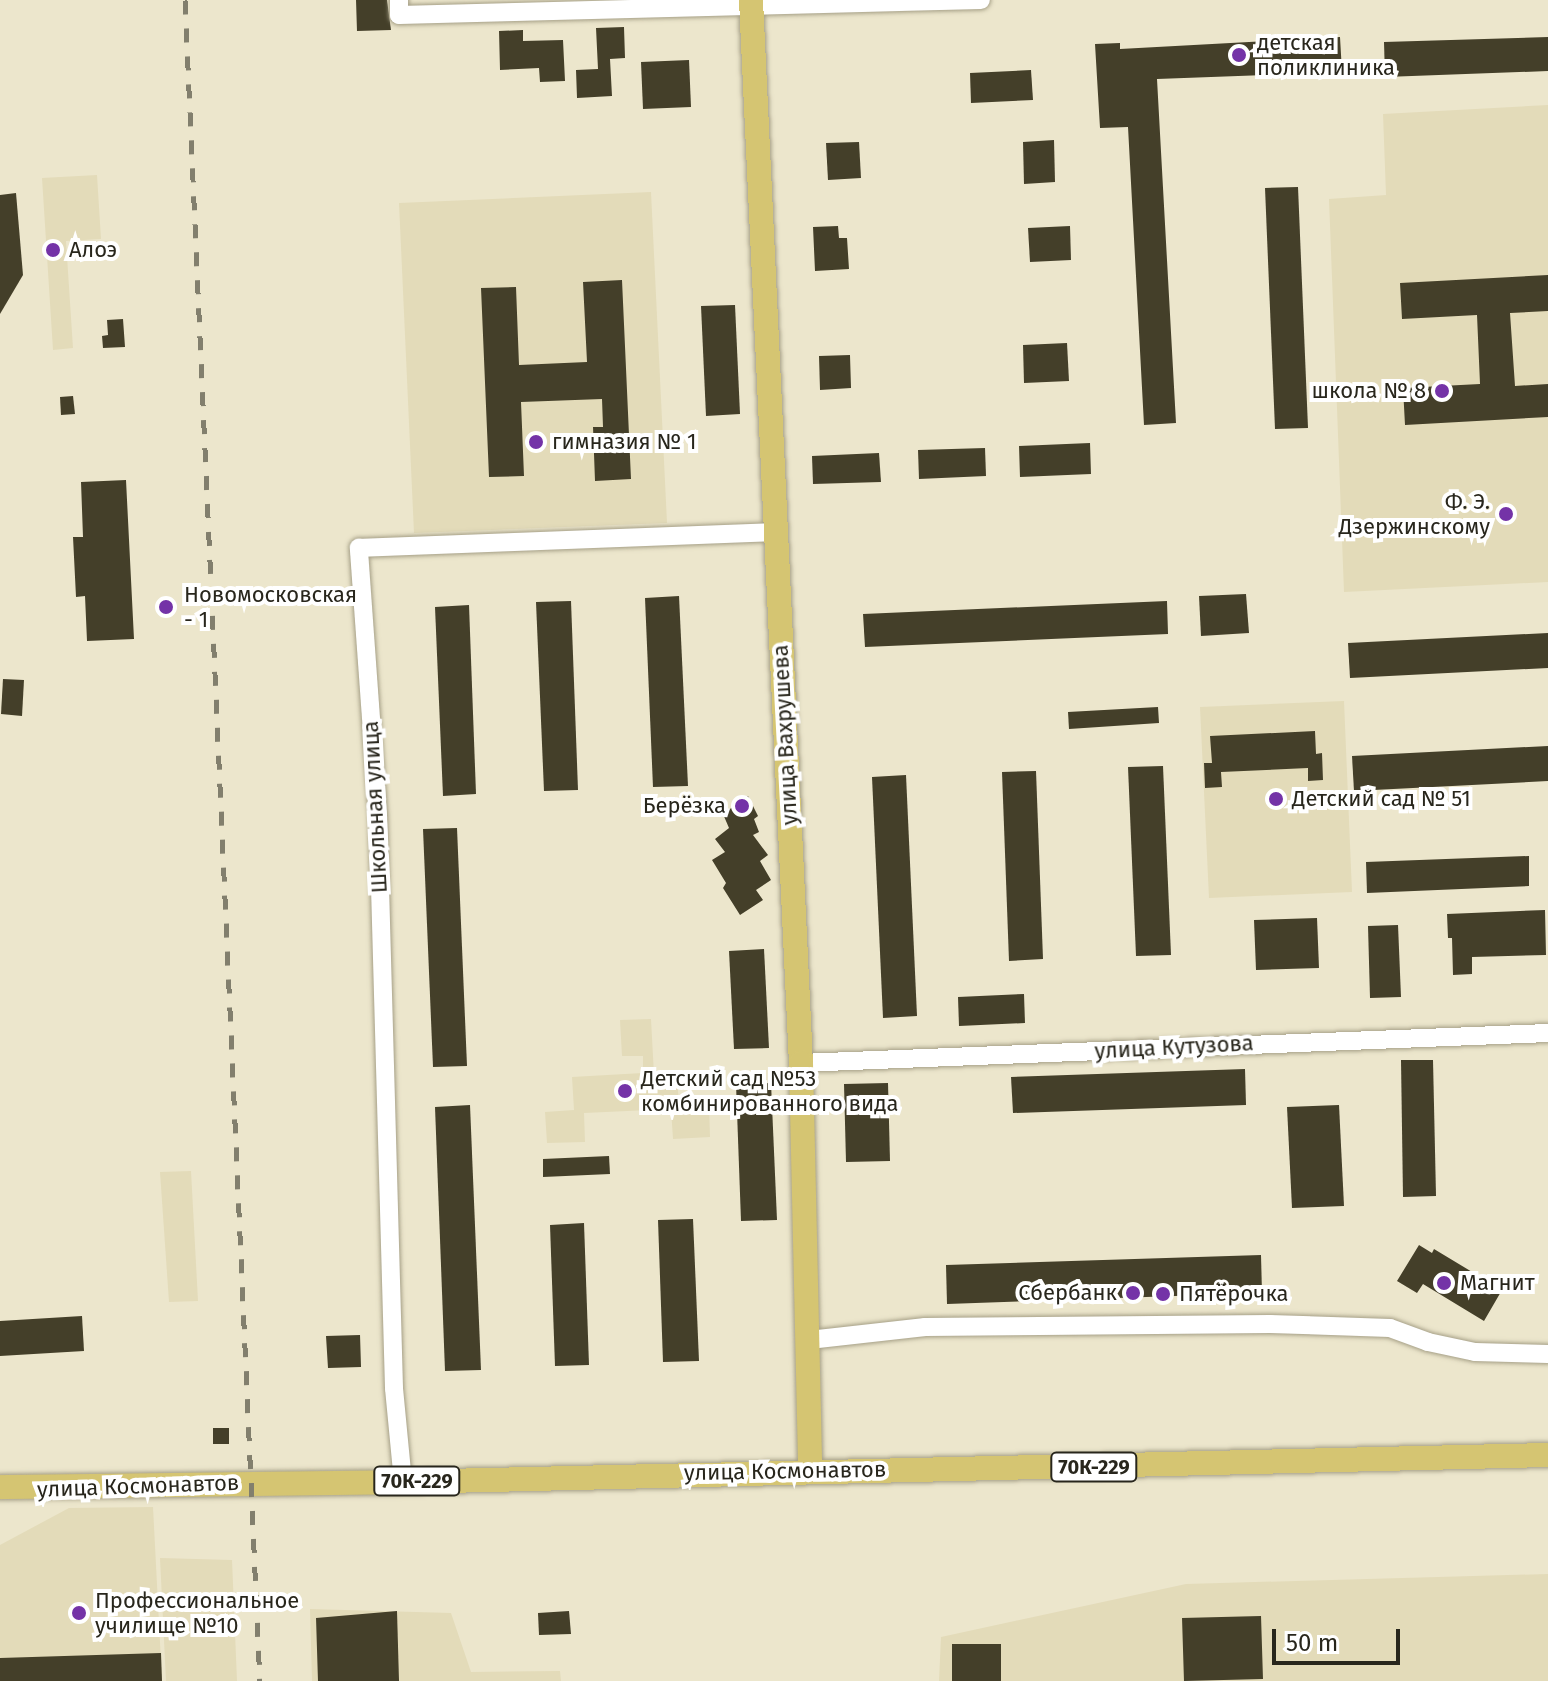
<!DOCTYPE html>
<meta charset="utf-8">
<style>
body{margin:0}
#map{position:relative;width:1548px;height:1681px;overflow:hidden;background:#ece6cc;font-family:"Fira Sans",sans-serif}
div>[style]{position:absolute}
[style*='--x']{left:calc(var(--x)*1px);top:calc(var(--y)*1px);width:calc(var(--w)*1px);rotate:calc(var(--a)*1deg)}
.built>*{inset:0;background:#e3dbb9}
.building>*{inset:0;background:#443f29}
.roads{filter:drop-shadow(0 0 2px #a6a087) drop-shadow(0 0 2px #a6a087)}
.minor>*{height:18px;margin:-9px;padding:0 9px;transform-origin:9px;border-radius:9px;background:#fff}
.major>*{height:24px;margin:-12px;padding:0 12px;transform-origin:12px;border-radius:12px;background:#d5c572}
.rail>*{height:5px;margin-top:-2.5px;transform-origin:0;background:repeating-linear-gradient(90deg,#827f6d 0 14px,transparent 0 28px)}
.dots>*{width:22px;height:22px;translate:-50% -50%;box-sizing:border-box;border:4px solid #fff;border-radius:50%}
span{translate:-50% -50%;white-space:nowrap;text-align:center;line-height:1.15;-webkit-text-stroke:8px #fff;paint-order:stroke}
.shield-label span{padding:2px 6px;background:#fff;border:2px solid;border-radius:6px;-webkit-text-stroke-width:0}
.shield-label{font-size:20px;color:#28261c;font-weight:700}
.poi-label{font-size:22px;color:#28261c}
.left{translate:0 -50%;text-align:left}
.right{translate:-100% -50%;text-align:right}
.street-label{font-size:22px;color:#28261c}
.scale{position:absolute;left:1272px;top:1629px;width:128px;height:36px;box-sizing:border-box;border:4px solid #28261c;border-top:0;padding-left:10px;font-size:24px;line-height:28px;white-space:nowrap;color:#28261c;-webkit-text-stroke:6px #fff;paint-order:stroke}
</style>
<div id="map">
<div class="built">
<div style="clip-path:polygon(1548px 105px,1548px 582px,1344px 592px,1329px 199px,1386px 195px,1383px 114px)"></div>
<div style="clip-path:polygon(97px 175px,101px 239px,66px 241px,73px 348px,53px 350px,42px 178px)"></div>
<div style="clip-path:polygon(651px 192px,667px 523px,414px 533px,399px 203px)"></div>
<div style="clip-path:polygon(1344px 701px,1352px 892px,1209px 898px,1200px 707px)"></div>
<div style="clip-path:polygon(651px 1019px,654px 1075px,677px 1075px,679px 1106px,709px 1105px,710px 1137px,673px 1139px,671px 1109px,584px 1113px,585px 1142px,547px 1143px,545px 1112px,574px 1110px,572px 1077px,643px 1073px,643px 1056px,622px 1056px,620px 1020px)"></div>
<div style="clip-path:polygon(191px 1171px,198px 1301px,169px 1302px,160px 1172px)"></div>
<div style="clip-path:polygon(153px 1507px,162px 1681px,0 1681px,0 1545px,69px 1508px)"></div>
<div style="clip-path:polygon(160px 1558px,232px 1560px,237px 1681px,166px 1681px)"></div>
<div style="clip-path:polygon(1548px 1574px,1548px 1681px,939px 1681px,941px 1637px,1186px 1584px)"></div>
<div style="clip-path:polygon(310px 1609px,451px 1613px,471px 1672px,560px 1671px,561px 1681px,312px 1681px)"></div>
</div>
<div class="building">
<div style="clip-path:polygon(356px 0,387px 0,391px 30px,357px 31px)"></div>
<div style="clip-path:polygon(624px 27px,625px 58px,610px 59px,612px 96px,577px 98px,576px 70px,598px 69px,596px 28px)"></div>
<div style="clip-path:polygon(523px 30px,523px 41px,563px 40px,565px 81px,540px 82px,539px 68px,500px 70px,499px 31px)"></div>
<div style="clip-path:polygon(1340px 37px,1342px 72px,1157px 79px,1176px 423px,1144px 425px,1128px 127px,1100px 128px,1095px 44px,1120px 43px,1120px 49px)"></div>
<div style="clip-path:polygon(1548px 37px,1548px 71px,1385px 77px,1384px 42px)"></div>
<div style="clip-path:polygon(689px 60px,691px 107px,643px 109px,641px 62px)"></div>
<div style="clip-path:polygon(1031px 70px,1033px 100px,971px 103px,970px 73px)"></div>
<div style="clip-path:polygon(1054px 140px,1055px 182px,1024px 184px,1023px 142px)"></div>
<div style="clip-path:polygon(859px 142px,861px 178px,828px 180px,826px 143px)"></div>
<div style="clip-path:polygon(1298px 187px,1308px 428px,1275px 429px,1265px 188px)"></div>
<div style="clip-path:polygon(16px 193px,23px 275px,0 314px,0 195px)"></div>
<div style="clip-path:polygon(838px 226px,839px 238px,847px 238px,849px 269px,815px 271px,813px 227px)"></div>
<div style="clip-path:polygon(1070px 226px,1071px 260px,1030px 262px,1028px 228px)"></div>
<div style="clip-path:polygon(1548px 275px,1548px 311px,1510px 313px,1515px 386px,1548px 384px,1548px 417px,1405px 425px,1403px 388px,1480px 384px,1477px 315px,1402px 319px,1400px 283px)"></div>
<div style="clip-path:polygon(622px 280px,631px 479px,595px 481px,593px 427px,603px 427px,602px 399px,521px 402px,524px 476px,489px 477px,481px 288px,516px 287px,519px 365px,587px 362px,583px 282px)"></div>
<div style="clip-path:polygon(735px 305px,740px 414px,706px 416px,701px 306px)"></div>
<div style="clip-path:polygon(123px 319px,125px 347px,103px 348px,102px 336px,108px 335px,107px 320px)"></div>
<div style="clip-path:polygon(1067px 343px,1069px 381px,1024px 383px,1023px 345px)"></div>
<div style="clip-path:polygon(850px 355px,851px 388px,820px 390px,819px 356px)"></div>
<div style="clip-path:polygon(73px 396px,75px 414px,61px 415px,60px 397px)"></div>
<div style="clip-path:polygon(1090px 443px,1091px 474px,1020px 477px,1019px 446px)"></div>
<div style="clip-path:polygon(985px 448px,986px 476px,919px 479px,918px 450px)"></div>
<div style="clip-path:polygon(879px 453px,881px 482px,813px 484px,812px 456px)"></div>
<div style="clip-path:polygon(126px 480px,134px 639px,87px 641px,85px 596px,76px 597px,73px 537px,83px 537px,81px 482px)"></div>
<div style="clip-path:polygon(1246px 594px,1249px 633px,1201px 636px,1199px 596px)"></div>
<div style="clip-path:polygon(679px 596px,688px 786px,653px 787px,645px 598px)"></div>
<div style="clip-path:polygon(571px 601px,578px 790px,544px 791px,536px 602px)"></div>
<div style="clip-path:polygon(1167px 601px,1168px 634px,865px 647px,863px 614px)"></div>
<div style="clip-path:polygon(469px 605px,476px 794px,443px 796px,435px 607px)"></div>
<div style="clip-path:polygon(1548px 633px,1548px 668px,1350px 678px,1348px 643px)"></div>
<div style="clip-path:polygon(3px 679px,24px 680px,22px 716px,1px 714px)"></div>
<div style="clip-path:polygon(1158px 707px,1159px 723px,1069px 729px,1068px 712px)"></div>
<div style="clip-path:polygon(1315px 731px,1316px 754px,1322px 753px,1323px 780px,1308px 781px,1308px 768px,1221px 772px,1222px 787px,1205px 788px,1204px 763px,1212px 763px,1210px 736px)"></div>
<div style="clip-path:polygon(1548px 746px,1548px 781px,1354px 791px,1352px 756px)"></div>
<div style="clip-path:polygon(1163px 766px,1171px 955px,1136px 956px,1128px 767px)"></div>
<div style="clip-path:polygon(1036px 771px,1043px 959px,1009px 961px,1002px 772px)"></div>
<div style="clip-path:polygon(906px 775px,917px 1016px,883px 1018px,872px 777px)"></div>
<div style="clip-path:polygon(748px 796px,758px 816px,754px 819px,759px 832px,753px 835px,768px 855px,760px 861px,771px 880px,756px 890px,763px 900px,740px 915px,723px 888px,726px 883px,712px 860px,725px 852px,715px 839px,729px 828px,723px 814px)"></div>
<div style="clip-path:polygon(457px 828px,467px 1066px,433px 1067px,423px 829px)"></div>
<div style="clip-path:polygon(1529px 856px,1529px 886px,1367px 893px,1366px 862px)"></div>
<div style="clip-path:polygon(1545px 910px,1546px 955px,1472px 957px,1472px 974px,1453px 975px,1452px 938px,1448px 938px,1447px 914px)"></div>
<div style="clip-path:polygon(1317px 918px,1319px 968px,1256px 970px,1254px 920px)"></div>
<div style="clip-path:polygon(1398px 925px,1401px 997px,1370px 998px,1368px 926px)"></div>
<div style="clip-path:polygon(764px 949px,769px 1048px,734px 1049px,729px 951px)"></div>
<div style="clip-path:polygon(1024px 994px,1025px 1023px,959px 1026px,958px 997px)"></div>
<div style="clip-path:polygon(1401px 1060px,1433px 1060px,1436px 1196px,1403px 1197px)"></div>
<div style="clip-path:polygon(1245px 1069px,1246px 1105px,1013px 1113px,1011px 1077px)"></div>
<div style="clip-path:polygon(771px 1083px,777px 1220px,741px 1221px,736px 1084px)"></div>
<div style="clip-path:polygon(888px 1083px,890px 1161px,846px 1162px,844px 1084px)"></div>
<div style="clip-path:polygon(470px 1105px,481px 1370px,445px 1371px,435px 1107px)"></div>
<div style="clip-path:polygon(1339px 1105px,1344px 1206px,1292px 1208px,1287px 1107px)"></div>
<div style="clip-path:polygon(609px 1156px,610px 1174px,543px 1177px,543px 1159px)"></div>
<div style="clip-path:polygon(693px 1219px,699px 1361px,663px 1362px,658px 1220px)"></div>
<div style="clip-path:polygon(584px 1223px,589px 1365px,555px 1366px,550px 1225px)"></div>
<div style="clip-path:polygon(1419px 1245px,1432px 1253px,1434px 1249px,1502px 1290px,1484px 1321px,1423px 1284px,1417px 1293px,1397px 1281px)"></div>
<div style="clip-path:polygon(1261px 1255px,1262px 1293px,947px 1304px,946px 1265px)"></div>
<div style="clip-path:polygon(82px 1316px,84px 1351px,0 1356px,0 1321px)"></div>
<div style="clip-path:polygon(360px 1335px,361px 1367px,328px 1368px,326px 1336px)"></div>
<div style="clip-path:polygon(213px 1428px,229px 1428px,229px 1444px,213px 1444px)"></div>
<div style="clip-path:polygon(397px 1611px,399px 1681px,318px 1681px,316px 1618px)"></div>
<div style="clip-path:polygon(569px 1611px,571px 1634px,539px 1635px,538px 1613px)"></div>
<div style="clip-path:polygon(1261px 1616px,1263px 1679px,1184px 1681px,1182px 1618px)"></div>
<div style="clip-path:polygon(952px 1644px,1001px 1644px,1001px 1681px,952px 1681px)"></div>
<div style="clip-path:polygon(161px 1653px,162px 1681px,0 1681px,0 1658px)"></div>
</div>
<div class="roads">
<div class="minor">
<div style="--x:399;--y:0;--w:15;--a:90"></div>
<div style="--x:399;--y:15;--w:582;--a:-1.48"></div>
<div style="--x:801;--y:1063;--w:748;--a:-2.3"></div>
<div style="--x:809;--y:1340;--w:117;--a:-6.4"></div>
<div style="--x:925;--y:1327;--w:345;--a:-0.5"></div>
<div style="--x:1270;--y:1324;--w:120;--a:1.9"></div>
<div style="--x:1390;--y:1328;--w:40;--a:20.2"></div>
<div style="--x:1428;--y:1342;--w:48;--a:12"></div>
<div style="--x:1475;--y:1352;--w:73;--a:1.6"></div>
<div style="--x:403;--y:1482;--w:94;--a:-95.5"></div>
<div style="--x:394;--y:1388;--w:572;--a:-91.6"></div>
<div style="--x:378;--y:816;--w:269;--a:-94.1"></div>
<div style="--x:359;--y:548;--w:416;--a:-2.2"></div>
</div>
<div class="major">
<div style="--x:751;--y:0;--w:1064;--a:87.31"></div>
<div style="--x:801;--y:1063;--w:407;--a:88.7"></div>
<div style="--x:0;--y:1487;--w:403;--a:-0.7"></div>
<div style="--x:403;--y:1482;--w:1145;--a:-1.35"></div>
</div>
</div>
<div class="rail">
<div style="--x:185;--y:0;--w:1683;--a:87.45"></div>
</div>
<div class="dots">
<div style="left:1239px;top:55px;background:#7433a7"></div>
<div style="left:53px;top:250px;background:#7433a7"></div>
<div style="left:1442px;top:391px;background:#7433a7"></div>
<div style="left:536px;top:442px;background:#7433a7"></div>
<div style="left:1506px;top:514px;background:#7433a7"></div>
<div style="left:166px;top:607px;background:#7433a7"></div>
<div style="left:1276px;top:799px;background:#7433a7"></div>
<div style="left:742px;top:806px;background:#7433a7"></div>
<div style="left:625px;top:1091px;background:#7433a7"></div>
<div style="left:1444px;top:1283px;background:#7433a7"></div>
<div style="left:1133px;top:1293px;background:#7433a7"></div>
<div style="left:1163px;top:1294px;background:#7433a7"></div>
<div style="left:79px;top:1613px;background:#7433a7"></div>
</div>
<div class="shield-label">
<span style="left:1094px;top:1467px">70К-229</span>
<span style="left:417px;top:1481px">70К-229</span>
</div>
<div class="poi-label">
<span class="left" style="left:1257px;top:55px">детская<br>поликлиника</span>
<span class="left" style="left:69px;top:250px">Алоэ</span>
<span class="right" style="left:1426px;top:391px">школа № 8</span>
<span class="left" style="left:552px;top:442px">гимназия № 1</span>
<span class="right" style="left:1490px;top:514px">Ф. Э.<br>Дзержинскому</span>
<span class="left" style="left:184px;top:607px">Новомосковская<br>- 1</span>
<span class="left" style="left:1292px;top:799px">Детский сад № 51</span>
<span class="right" style="left:726px;top:806px">Берёзка</span>
<span class="left" style="left:641px;top:1091px">Детский сад №53<br>комбинированного вида</span>
<span class="left" style="left:1460px;top:1283px">Магнит</span>
<span class="right" style="left:1117px;top:1293px">Сбербанк</span>
<span class="left" style="left:1179px;top:1294px">Пятёрочка</span>
<span class="left" style="left:95px;top:1613px">Профессиональное<br>училище №10</span>
</div>
<div class="street-label">
<span style="left:785px;top:735px;rotate:-93deg">улица Вахрушева</span>
<span style="left:375px;top:807px;rotate:-93deg">Школьная улица</span>
<span style="left:1174px;top:1047px;rotate:-3deg">улица Кутузова</span>
<span style="left:785px;top:1471px;rotate:-1deg">улица Космонавтов</span>
<span style="left:138px;top:1486px;rotate:-2deg">улица Космонавтов</span>
</div>
<div class="scale">50 m</div>
</div>
